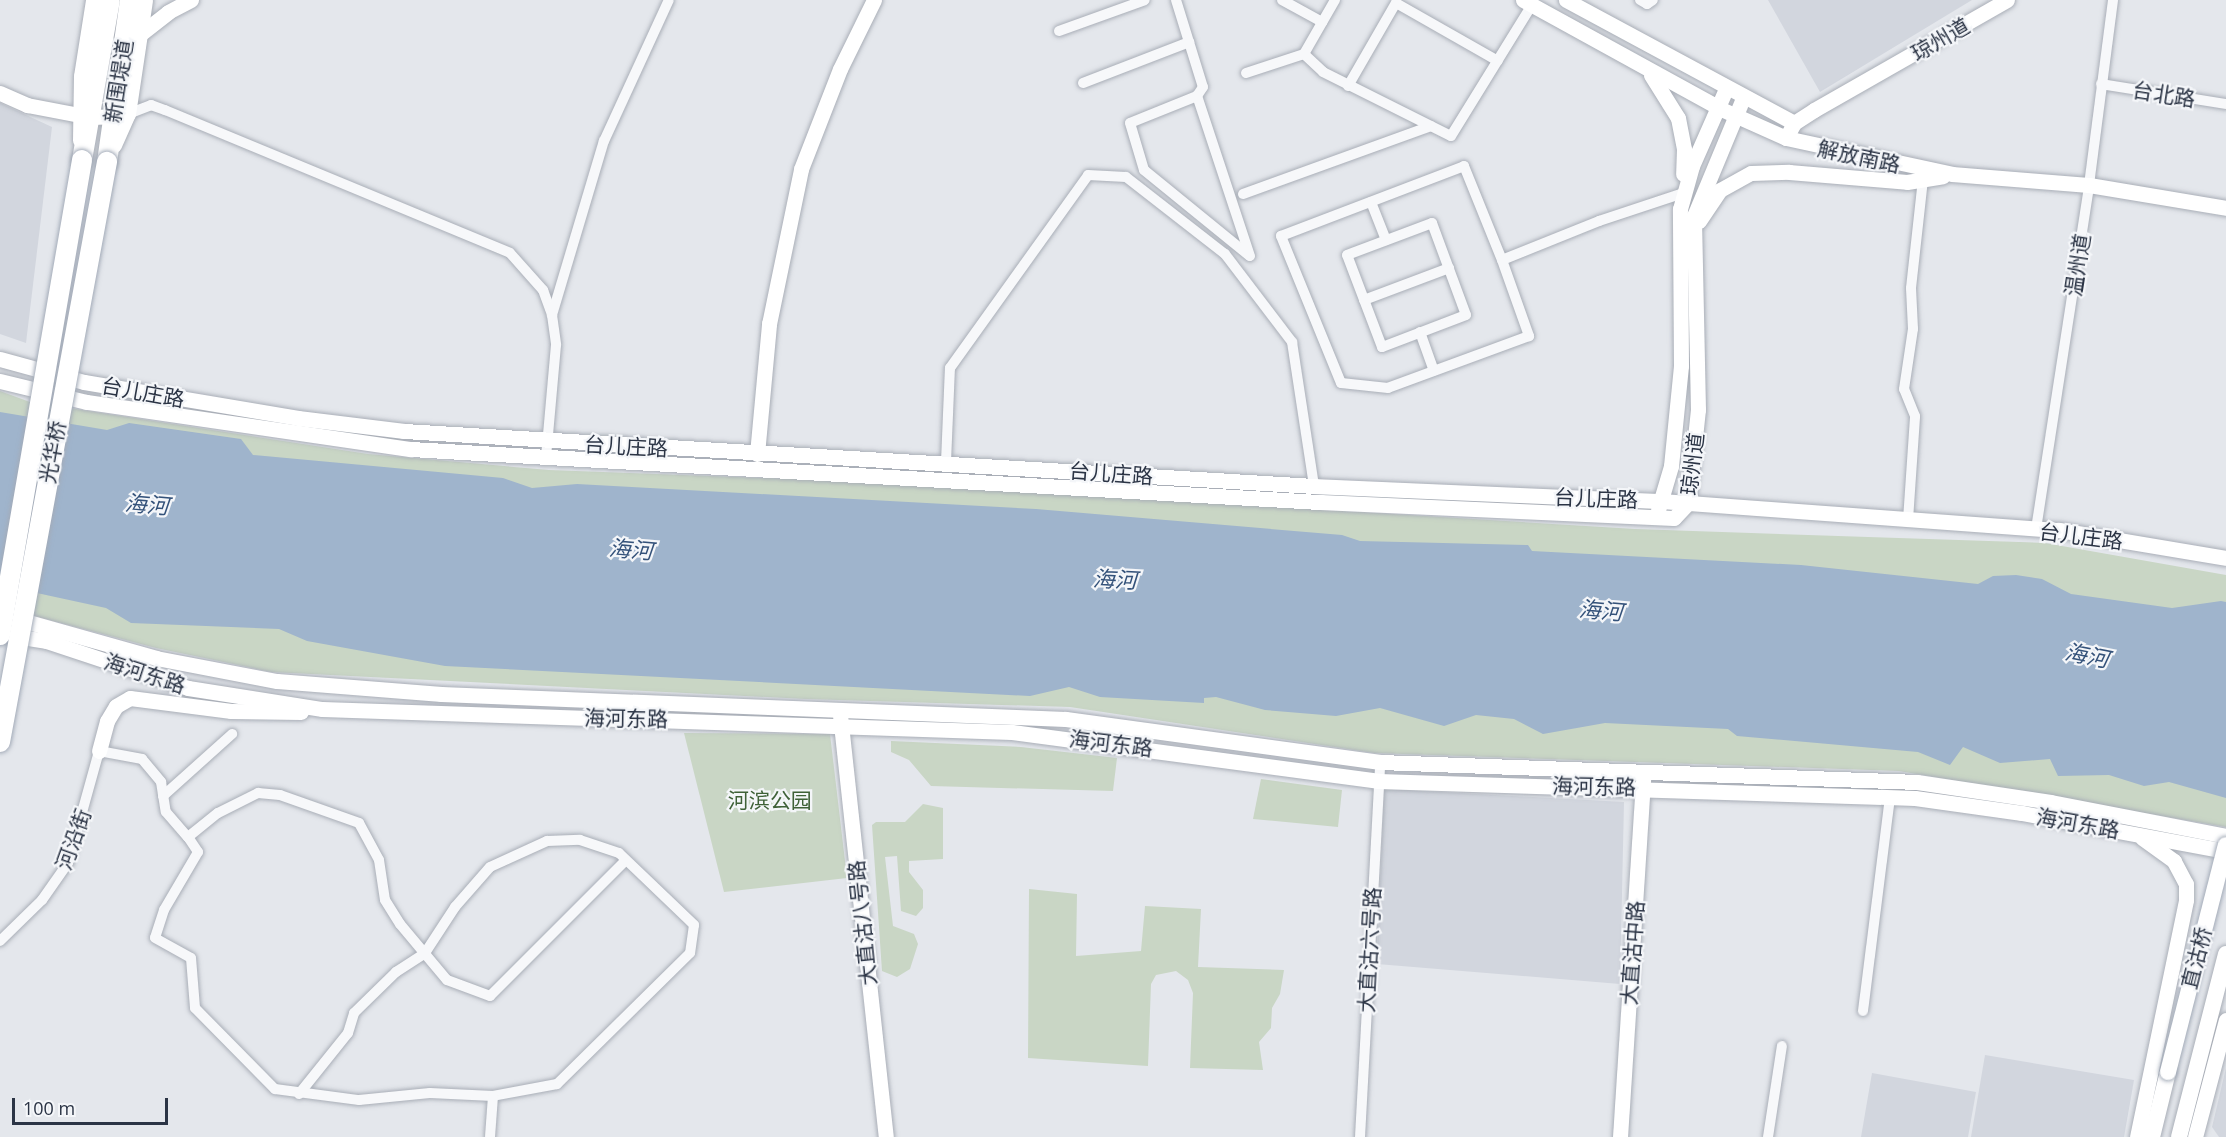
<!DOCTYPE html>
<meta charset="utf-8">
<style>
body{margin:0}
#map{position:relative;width:2226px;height:1137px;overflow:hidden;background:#e4e7ec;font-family:"Open Sans","Noto Sans SC",sans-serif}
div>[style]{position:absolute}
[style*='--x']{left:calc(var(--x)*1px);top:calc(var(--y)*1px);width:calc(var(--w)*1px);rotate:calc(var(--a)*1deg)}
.built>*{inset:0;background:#d2d6de}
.green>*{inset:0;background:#c9d6c5}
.water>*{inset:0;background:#9fb4cc}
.roads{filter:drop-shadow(0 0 2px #a9aeb7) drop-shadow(0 0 2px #a9aeb7)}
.street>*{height:10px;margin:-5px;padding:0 5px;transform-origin:5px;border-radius:5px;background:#f7f8fa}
.secondary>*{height:15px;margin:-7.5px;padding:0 7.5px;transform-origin:7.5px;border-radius:7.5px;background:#fff}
.primary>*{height:16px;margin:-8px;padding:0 8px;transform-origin:8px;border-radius:8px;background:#fff}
.highway>*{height:20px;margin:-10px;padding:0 10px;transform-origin:10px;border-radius:10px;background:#fff}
.bridges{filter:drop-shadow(0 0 2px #a3abb8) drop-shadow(0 0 2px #a3abb8)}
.primary-bridge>*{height:16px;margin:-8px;padding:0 8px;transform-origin:8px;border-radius:8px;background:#fff}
.highway-bridge>*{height:20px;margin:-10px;padding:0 10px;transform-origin:10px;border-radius:10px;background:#fff}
span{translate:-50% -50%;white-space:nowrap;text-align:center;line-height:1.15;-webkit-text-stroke:4.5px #f4f6f9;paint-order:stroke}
.street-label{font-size:21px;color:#2b3445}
.park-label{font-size:21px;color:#3f6138}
.water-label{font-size:22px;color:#34527a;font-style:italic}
.scale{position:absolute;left:12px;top:1098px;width:156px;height:27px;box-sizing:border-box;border:3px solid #2b3445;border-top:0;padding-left:8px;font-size:18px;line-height:21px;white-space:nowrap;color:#2b3445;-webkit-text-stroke:4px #f4f6f9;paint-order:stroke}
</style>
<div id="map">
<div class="built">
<div style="clip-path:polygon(1768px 0,1972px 0,1820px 92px)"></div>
<div style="clip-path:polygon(0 103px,52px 127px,26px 343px,0 334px)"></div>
<div style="clip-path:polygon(1384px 789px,1624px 802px,1620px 984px,1377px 964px)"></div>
<div style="clip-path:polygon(1985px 1055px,2134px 1080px,2124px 1137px,1971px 1137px)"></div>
<div style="clip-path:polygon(2226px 1068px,2226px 1137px,2219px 1137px,2212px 1127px)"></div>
<div style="clip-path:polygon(1872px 1073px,1976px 1092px,1968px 1137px,1861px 1137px)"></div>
</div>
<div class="green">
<div style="clip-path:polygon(0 391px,30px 402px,368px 454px,549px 470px,876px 482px,1635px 529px,2045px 543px,2226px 575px,2226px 827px,1899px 771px,1374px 753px,1070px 707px,806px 699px,271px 672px,156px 648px,0 607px)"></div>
<div style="clip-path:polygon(684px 733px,830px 734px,847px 878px,724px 892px)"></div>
<div style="clip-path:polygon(891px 741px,1021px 747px,1117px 758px,1113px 791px,931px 786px,909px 760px,891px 752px)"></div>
<div style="clip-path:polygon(1261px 779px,1342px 790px,1338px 827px,1253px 819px)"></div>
<div style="clip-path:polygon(923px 804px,943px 808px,943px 859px,909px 861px,909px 872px,923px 890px,923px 908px,916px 916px,901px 911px,897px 856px,885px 857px,893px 926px,914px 934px,918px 944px,910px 969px,897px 977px,882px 971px,872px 825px,876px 822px,905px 822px)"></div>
<div style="clip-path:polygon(1029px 889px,1077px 894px,1076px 956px,1141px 951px,1145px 906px,1201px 909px,1198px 967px,1284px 970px,1280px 994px,1272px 1008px,1271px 1028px,1259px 1042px,1263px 1070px,1190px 1068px,1193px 993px,1188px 980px,1176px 971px,1156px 975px,1151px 984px,1148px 1066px,1028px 1058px)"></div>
</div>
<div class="water">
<div style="clip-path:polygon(0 412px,107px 430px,129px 423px,241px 439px,253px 455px,503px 478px,532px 488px,577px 484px,1036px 509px,1342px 535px,1360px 541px,1528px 545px,1532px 551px,1801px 565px,1978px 584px,1993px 576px,2016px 575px,2042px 579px,2071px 594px,2172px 608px,2221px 601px,2226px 602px,2226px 798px,2169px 782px,2144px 786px,2109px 775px,2058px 776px,2050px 759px,2000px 763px,1963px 747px,1950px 765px,1918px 752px,1737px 736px,1728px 729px,1605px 723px,1543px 734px,1514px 719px,1476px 715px,1444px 726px,1380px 708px,1336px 716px,1265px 710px,1216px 697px,1204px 698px,1204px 703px,1100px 697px,1069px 687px,1030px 696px,445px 666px,307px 641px,279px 629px,131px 623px,106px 608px,0 585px)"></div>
</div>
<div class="roads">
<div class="street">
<div style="--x:1176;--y:0;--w:91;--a:72.8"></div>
<div style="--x:1203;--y:87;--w:11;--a:124"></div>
<div style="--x:1197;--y:96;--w:72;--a:158.1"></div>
<div style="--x:1130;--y:123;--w:49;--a:73.4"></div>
<div style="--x:1144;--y:170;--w:136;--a:39.1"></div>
<div style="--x:1250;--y:256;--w:169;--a:-108.3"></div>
<div style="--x:1282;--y:0;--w:46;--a:28.8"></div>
<div style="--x:1335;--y:0;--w:62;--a:119.9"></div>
<div style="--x:1304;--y:54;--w:26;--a:43"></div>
<div style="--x:1323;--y:72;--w:143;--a:26.6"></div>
<div style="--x:1451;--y:136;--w:154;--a:-58.3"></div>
<div style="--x:1640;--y:0;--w:8;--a:30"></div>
<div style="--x:1647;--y:4;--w:7;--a:-34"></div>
<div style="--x:1059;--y:31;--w:91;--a:-19.8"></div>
<div style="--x:1246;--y:73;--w:61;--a:-18.1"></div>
<div style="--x:1083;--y:83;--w:114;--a:-21.1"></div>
<div style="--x:2101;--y:84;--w:127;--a:9.1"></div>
<div style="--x:1348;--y:86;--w:96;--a:-60"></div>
<div style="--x:1396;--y:3;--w:117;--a:29.6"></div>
<div style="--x:128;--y:114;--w:25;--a:-21"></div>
<div style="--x:151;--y:105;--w:15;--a:20"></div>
<div style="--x:165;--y:110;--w:373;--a:22.5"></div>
<div style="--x:510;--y:253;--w:50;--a:48.3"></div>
<div style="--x:543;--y:290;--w:27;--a:70"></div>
<div style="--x:552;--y:315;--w:30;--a:82"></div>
<div style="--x:556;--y:345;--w:113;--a:95.1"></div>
<div style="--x:1243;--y:194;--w:200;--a:-19.9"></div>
<div style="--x:1371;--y:202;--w:41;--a:68.5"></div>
<div style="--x:1432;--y:223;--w:98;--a:69.7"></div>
<div style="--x:1466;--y:315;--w:90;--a:159.1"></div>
<div style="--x:1382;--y:347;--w:98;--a:-110.8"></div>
<div style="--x:1347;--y:255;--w:91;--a:-20.6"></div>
<div style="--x:1502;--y:260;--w:81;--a:70.4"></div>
<div style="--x:1529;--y:336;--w:150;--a:159.8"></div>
<div style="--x:1388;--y:388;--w:47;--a:-173.9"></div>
<div style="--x:1341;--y:383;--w:159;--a:-112.2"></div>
<div style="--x:1281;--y:236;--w:196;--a:-20.9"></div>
<div style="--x:1464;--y:166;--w:101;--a:68"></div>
<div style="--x:1502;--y:260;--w:105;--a:-21.9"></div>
<div style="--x:1599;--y:221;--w:89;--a:-18.4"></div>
<div style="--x:1364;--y:300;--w:91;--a:-20.6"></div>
<div style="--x:552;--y:315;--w:182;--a:-73.4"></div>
<div style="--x:604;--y:141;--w:155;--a:-65.3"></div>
<div style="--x:1420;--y:332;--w:41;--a:70.3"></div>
<div style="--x:946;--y:462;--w:94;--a:-87.6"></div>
<div style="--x:950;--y:368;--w:237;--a:-54.4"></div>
<div style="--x:1088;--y:175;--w:38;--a:3"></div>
<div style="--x:1126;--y:177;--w:125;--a:37.9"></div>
<div style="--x:1225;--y:254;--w:111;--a:52.7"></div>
<div style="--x:1292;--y:342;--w:146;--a:81.3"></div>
<div style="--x:1908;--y:520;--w:104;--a:-86.1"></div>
<div style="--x:1915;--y:416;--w:29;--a:-112"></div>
<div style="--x:1904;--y:389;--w:61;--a:-81.5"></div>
<div style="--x:1913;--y:329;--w:41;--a:-92.8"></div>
<div style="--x:1911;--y:288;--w:109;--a:-83.7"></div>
<div style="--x:2036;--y:529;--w:348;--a:-81.2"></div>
<div style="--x:2089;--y:185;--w:187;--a:-82.6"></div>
<div style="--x:163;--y:796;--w:93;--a:-41.9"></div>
<div style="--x:188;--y:837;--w:18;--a:56"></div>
<div style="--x:198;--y:852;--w:67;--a:120.4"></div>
<div style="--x:164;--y:910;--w:29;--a:108"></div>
<div style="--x:155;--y:938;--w:41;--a:29.1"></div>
<div style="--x:191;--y:958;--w:50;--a:85.4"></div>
<div style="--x:195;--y:1008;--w:114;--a:45.4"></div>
<div style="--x:275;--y:1089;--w:85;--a:7.5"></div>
<div style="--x:359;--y:1100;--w:71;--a:-5.6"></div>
<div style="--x:430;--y:1093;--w:63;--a:2.7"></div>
<div style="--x:0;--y:941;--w:59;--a:-44.3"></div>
<div style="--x:42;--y:900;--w:45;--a:-54.9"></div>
<div style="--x:68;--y:863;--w:116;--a:-74.5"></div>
<div style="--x:99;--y:751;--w:44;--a:10.5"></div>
<div style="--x:142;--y:759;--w:30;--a:50"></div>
<div style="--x:161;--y:782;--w:30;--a:81"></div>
<div style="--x:166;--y:812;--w:33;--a:49"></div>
<div style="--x:188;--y:837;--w:38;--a:-39"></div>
<div style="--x:218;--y:813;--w:45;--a:-26.6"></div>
<div style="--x:258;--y:793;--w:22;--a:5"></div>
<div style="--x:280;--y:795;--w:84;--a:19.5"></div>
<div style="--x:359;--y:823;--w:42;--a:61.6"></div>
<div style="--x:379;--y:860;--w:40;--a:81.5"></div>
<div style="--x:385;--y:900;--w:28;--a:58"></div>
<div style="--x:400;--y:924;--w:73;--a:50"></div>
<div style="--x:447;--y:980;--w:46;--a:20.4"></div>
<div style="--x:490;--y:996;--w:192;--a:-45"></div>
<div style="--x:1863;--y:1011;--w:216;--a:-82.8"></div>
<div style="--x:299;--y:1094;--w:78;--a:-51.2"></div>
<div style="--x:348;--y:1033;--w:21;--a:-73"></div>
<div style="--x:354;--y:1013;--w:59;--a:-44.3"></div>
<div style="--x:396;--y:972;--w:35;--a:-33"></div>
<div style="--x:425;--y:953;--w:55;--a:-56.9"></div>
<div style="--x:455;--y:907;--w:53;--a:-48.8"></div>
<div style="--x:490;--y:867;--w:63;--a:-24.5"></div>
<div style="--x:547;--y:841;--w:33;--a:-2"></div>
<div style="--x:580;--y:840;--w:41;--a:18.4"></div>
<div style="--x:619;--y:853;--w:104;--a:43.8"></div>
<div style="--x:694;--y:925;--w:28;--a:98"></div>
<div style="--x:690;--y:953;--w:187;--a:135.4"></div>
<div style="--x:557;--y:1084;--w:65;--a:169.4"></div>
<div style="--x:493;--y:1096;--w:41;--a:94.2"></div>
<div style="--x:1360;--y:1137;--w:376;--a:-86.9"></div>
<div style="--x:1768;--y:1137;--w:92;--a:-81.3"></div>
</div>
<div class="secondary">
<div style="--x:1523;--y:0;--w:226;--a:28.8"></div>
<div style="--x:1721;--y:109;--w:71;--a:24"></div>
<div style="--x:1786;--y:138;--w:170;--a:12.2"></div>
<div style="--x:1952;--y:174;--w:137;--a:4.6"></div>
<div style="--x:2089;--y:185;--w:139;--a:9.5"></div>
<div style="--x:1566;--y:0;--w:259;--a:28.3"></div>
<div style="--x:139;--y:35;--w:37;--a:-38"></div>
<div style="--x:168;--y:12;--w:26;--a:-28"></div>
<div style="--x:1651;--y:75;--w:51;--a:57.9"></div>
<div style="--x:1678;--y:118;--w:32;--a:79"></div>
<div style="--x:1684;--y:149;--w:25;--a:92"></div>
<div style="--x:0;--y:93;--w:30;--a:24"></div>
<div style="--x:27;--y:105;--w:64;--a:10.8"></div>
<div style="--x:90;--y:117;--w:32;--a:-2"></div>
<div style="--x:1786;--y:138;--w:17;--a:-62"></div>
<div style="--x:1794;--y:123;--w:24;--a:-33"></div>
<div style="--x:1814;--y:110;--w:222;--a:-29.7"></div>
<div style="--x:80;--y:140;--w:64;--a:-89.1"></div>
<div style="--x:81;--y:76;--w:77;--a:-81"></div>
<div style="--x:114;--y:145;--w:34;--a:-66"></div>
<div style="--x:128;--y:114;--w:115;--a:-81.5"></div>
<div style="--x:1699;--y:221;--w:37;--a:-56"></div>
<div style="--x:1720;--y:190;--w:35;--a:-29"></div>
<div style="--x:1751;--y:173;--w:38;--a:-2"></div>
<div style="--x:1789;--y:172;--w:118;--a:4.8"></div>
<div style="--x:1907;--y:182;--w:36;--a:-9"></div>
<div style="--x:0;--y:359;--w:87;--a:15.3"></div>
<div style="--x:84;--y:382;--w:217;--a:9.5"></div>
<div style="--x:298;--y:418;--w:107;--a:7"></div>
<div style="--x:404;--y:431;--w:912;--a:3.46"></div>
<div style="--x:1314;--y:486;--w:348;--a:2.5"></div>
<div style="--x:1662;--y:501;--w:398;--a:4.2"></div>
<div style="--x:2059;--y:530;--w:169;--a:9.5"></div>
<div style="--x:0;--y:381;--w:89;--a:13.6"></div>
<div style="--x:87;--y:402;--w:327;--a:8.3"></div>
<div style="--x:411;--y:449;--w:911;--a:3.34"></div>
<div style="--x:1320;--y:502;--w:354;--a:2.6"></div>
<div style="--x:1674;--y:518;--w:21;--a:-47"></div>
<div style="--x:1688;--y:503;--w:94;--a:-83.9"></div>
<div style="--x:1698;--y:410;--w:194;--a:-91.2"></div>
<div style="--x:1694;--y:216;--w:128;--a:-67.4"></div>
<div style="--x:757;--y:454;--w:131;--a:-84.7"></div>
<div style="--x:769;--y:324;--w:158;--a:-78.3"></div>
<div style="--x:801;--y:169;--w:107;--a:-68.7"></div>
<div style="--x:840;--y:69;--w:77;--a:-63.8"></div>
<div style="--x:1658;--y:510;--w:46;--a:-73.5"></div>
<div style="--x:1671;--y:466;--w:100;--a:-84.3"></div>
<div style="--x:1681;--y:366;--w:157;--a:-90.4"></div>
<div style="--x:1680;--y:209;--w:45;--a:-74.4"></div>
<div style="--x:1692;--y:166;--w:84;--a:-66.2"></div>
<div style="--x:14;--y:618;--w:148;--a:15.7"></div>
<div style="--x:156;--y:658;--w:123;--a:10.8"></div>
<div style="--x:277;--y:681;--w:165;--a:4.5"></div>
<div style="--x:441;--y:694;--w:625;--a:2.29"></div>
<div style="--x:1066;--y:719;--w:317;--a:7.8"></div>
<div style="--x:1380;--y:762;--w:537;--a:2.13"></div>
<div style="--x:1917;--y:782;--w:135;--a:8.5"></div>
<div style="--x:2051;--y:802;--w:178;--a:11"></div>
<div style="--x:9;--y:635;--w:37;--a:9"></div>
<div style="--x:46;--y:641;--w:150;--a:18.3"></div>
<div style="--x:188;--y:688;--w:136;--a:8.9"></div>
<div style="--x:322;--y:709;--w:690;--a:1.91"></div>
<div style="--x:1012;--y:732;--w:369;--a:7.6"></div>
<div style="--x:1378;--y:781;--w:537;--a:1.81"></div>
<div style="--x:1915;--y:798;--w:108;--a:8"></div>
<div style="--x:2022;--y:813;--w:208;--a:10.6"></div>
<div style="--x:840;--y:715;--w:424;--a:83.8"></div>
<div style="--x:99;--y:751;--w:31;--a:-75"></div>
<div style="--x:107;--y:721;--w:17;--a:-59"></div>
<div style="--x:116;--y:706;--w:16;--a:-30"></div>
<div style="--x:130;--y:698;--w:102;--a:7.3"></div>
<div style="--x:231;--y:711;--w:70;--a:0.8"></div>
<div style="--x:1620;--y:1137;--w:359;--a:-86.3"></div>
<div style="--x:2137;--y:1137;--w:242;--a:-78.3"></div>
<div style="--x:2186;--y:900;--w:16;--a:-90"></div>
<div style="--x:2186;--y:884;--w:26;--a:-118"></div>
<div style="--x:2174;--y:861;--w:39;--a:-144"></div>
<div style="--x:2195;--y:1137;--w:121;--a:-75.2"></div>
</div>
<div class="primary">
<div style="--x:2152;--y:1137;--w:67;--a:-76.2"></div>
<div style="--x:2179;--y:1137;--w:189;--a:-75.6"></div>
</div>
<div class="highway">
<div style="--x:82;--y:160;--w:162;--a:-80.1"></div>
<div style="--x:107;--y:162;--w:164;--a:-81.9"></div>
</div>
</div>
<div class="bridges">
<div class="primary-bridge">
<div style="--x:2168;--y:1072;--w:234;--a:-75.7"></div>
</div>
<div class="highway-bridge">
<div style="--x:0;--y:635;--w:482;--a:-80.2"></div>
<div style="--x:0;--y:742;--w:590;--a:-79.55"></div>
</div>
</div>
<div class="street-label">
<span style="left:1940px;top:39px;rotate:-30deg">琼州道</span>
<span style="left:118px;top:81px;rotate:-81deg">新围堤道</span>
<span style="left:2164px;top:94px;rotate:9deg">台北路</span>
<span style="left:1859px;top:156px;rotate:12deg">解放南路</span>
<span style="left:2077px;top:265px;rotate:-81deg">温州道</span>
<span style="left:143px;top:392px;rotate:10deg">台儿庄路</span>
<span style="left:626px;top:446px;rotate:3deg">台儿庄路</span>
<span style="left:52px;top:452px;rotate:-80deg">光华桥</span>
<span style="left:1692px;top:464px;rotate:-83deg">琼州道</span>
<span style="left:1111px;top:473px;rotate:4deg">台儿庄路</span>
<span style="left:1596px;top:498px;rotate:2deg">台儿庄路</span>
<span style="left:2081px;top:536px;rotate:7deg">台儿庄路</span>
<span style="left:145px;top:673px;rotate:18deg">海河东路</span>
<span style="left:626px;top:718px;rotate:1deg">海河东路</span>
<span style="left:1111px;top:743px;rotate:7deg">海河东路</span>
<span style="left:1594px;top:786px;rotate:1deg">海河东路</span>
<span style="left:2078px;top:823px;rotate:10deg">海河东路</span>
<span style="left:73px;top:839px;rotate:-70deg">河沿街</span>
<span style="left:862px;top:923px;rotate:-96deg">大直沽八号路</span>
<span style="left:1369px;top:950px;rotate:-87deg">大直沽六号路</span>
<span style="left:1632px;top:953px;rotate:-86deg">大直沽中路</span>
<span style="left:2196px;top:958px;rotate:-76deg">直沽桥</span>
</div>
<div class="park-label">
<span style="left:770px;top:800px">河滨公园</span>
</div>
<div class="water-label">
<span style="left:147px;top:504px;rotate:5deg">海河</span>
<span style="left:631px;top:549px;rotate:5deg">海河</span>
<span style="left:1115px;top:579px;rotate:3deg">海河</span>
<span style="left:1601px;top:610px;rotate:5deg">海河</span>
<span style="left:2087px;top:655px;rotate:11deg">海河</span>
</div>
<div class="scale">100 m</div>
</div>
